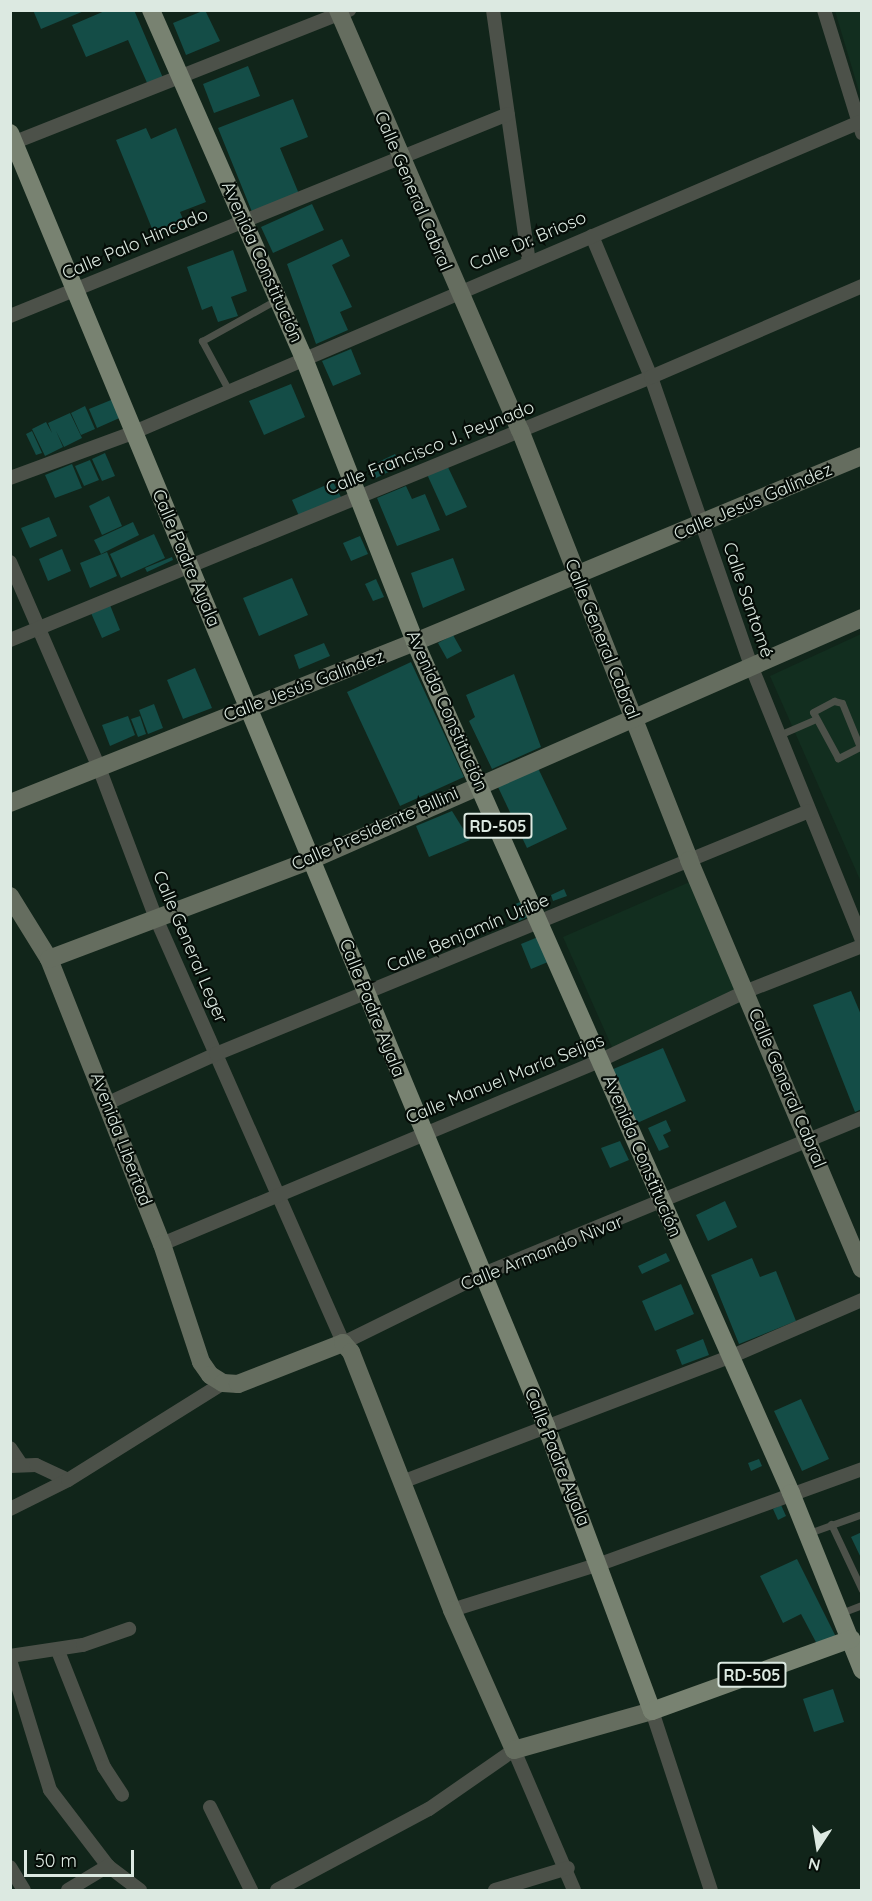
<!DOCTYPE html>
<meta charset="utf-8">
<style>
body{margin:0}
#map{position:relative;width:872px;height:1901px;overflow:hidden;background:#11251a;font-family:Quicksand,sans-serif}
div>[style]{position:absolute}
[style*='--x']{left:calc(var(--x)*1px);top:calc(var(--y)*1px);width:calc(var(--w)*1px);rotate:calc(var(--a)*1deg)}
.built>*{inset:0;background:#122e1f}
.building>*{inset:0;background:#144d47}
.lane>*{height:7px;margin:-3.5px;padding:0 3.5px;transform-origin:3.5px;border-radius:3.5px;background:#4c5149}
.street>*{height:14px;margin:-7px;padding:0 7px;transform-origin:7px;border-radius:7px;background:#4c5149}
.secondary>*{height:18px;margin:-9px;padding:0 9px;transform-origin:9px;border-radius:9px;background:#656d5f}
.primary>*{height:18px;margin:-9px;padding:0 9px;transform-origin:9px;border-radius:9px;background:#788271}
span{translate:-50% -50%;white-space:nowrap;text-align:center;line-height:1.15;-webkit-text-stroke:4.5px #050c07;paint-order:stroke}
.shield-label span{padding:2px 4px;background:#050c07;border:2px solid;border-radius:4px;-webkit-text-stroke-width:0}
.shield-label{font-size:16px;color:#dce9e1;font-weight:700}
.street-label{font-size:18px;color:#dce9e1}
.frame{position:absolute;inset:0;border:12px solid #dce9e1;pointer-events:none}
.north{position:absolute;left:788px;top:1817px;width:60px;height:60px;-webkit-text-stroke:4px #050c07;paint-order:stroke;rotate:192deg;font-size:16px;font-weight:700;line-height:24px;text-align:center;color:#dce9e1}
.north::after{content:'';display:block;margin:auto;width:21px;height:27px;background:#dce9e1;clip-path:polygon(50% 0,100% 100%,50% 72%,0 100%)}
.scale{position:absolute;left:24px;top:1850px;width:110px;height:27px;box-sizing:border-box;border:3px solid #dce9e1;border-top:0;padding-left:8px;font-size:18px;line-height:21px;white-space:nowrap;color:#dce9e1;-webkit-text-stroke:4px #050c07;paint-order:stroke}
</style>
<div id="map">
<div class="built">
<div style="clip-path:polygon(835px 11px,861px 11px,861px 98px)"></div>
<div style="clip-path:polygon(861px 634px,861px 882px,770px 676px)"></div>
<div style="clip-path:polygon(692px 881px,745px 1000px,616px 1056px,563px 937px)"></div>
</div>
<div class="building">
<div style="clip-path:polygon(33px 10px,84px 10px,84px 11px,41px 29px)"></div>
<div style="clip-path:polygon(107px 10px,134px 10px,163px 78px,148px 85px,128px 40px,86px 57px,72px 25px)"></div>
<div style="clip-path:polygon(205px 10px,220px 41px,186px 55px,173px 23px)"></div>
<div style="clip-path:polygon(248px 66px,260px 96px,214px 113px,203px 84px)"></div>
<div style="clip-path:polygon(293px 99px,308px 137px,280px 148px,299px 194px,252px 212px,218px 128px)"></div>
<div style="clip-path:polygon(146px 128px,151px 139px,176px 128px,206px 202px,180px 212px,185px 224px,155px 236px,116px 140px)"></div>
<div style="clip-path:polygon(312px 204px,324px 230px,273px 253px,261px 227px)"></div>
<div style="clip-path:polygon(342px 239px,350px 256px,332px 265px,352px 307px,340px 312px,348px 330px,316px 344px,287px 264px)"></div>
<div style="clip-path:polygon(233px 250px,247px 291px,231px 297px,238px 316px,218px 322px,212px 306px,202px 310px,187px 267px)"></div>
<div style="clip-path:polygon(351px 349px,361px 374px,333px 386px,322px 361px)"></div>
<div style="clip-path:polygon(291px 384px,305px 417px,264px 435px,249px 401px)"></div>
<div style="clip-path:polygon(116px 398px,124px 416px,97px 428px,89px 409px)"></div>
<div style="clip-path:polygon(85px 406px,95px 429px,81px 435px,71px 413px)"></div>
<div style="clip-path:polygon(70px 413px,82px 438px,64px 447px,56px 431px,63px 447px,45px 456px,32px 429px,46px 422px,52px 433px,48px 423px)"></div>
<div style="clip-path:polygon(32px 431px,42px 453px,36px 455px,26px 434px)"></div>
<div style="clip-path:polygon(105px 453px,115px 476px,102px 481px,92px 459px)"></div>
<div style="clip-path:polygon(395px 454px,401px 466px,374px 479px,368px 467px)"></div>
<div style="clip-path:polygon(90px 460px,99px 480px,84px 486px,75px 466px)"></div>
<div style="clip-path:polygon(446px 463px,467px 507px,446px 516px,426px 472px)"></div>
<div style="clip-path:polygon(72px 464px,82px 488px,55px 498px,45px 475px)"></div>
<div style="clip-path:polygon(333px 482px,341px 497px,299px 516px,292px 500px)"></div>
<div style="clip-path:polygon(406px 486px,412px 499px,425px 494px,440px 530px,397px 546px,377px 498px)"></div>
<div style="clip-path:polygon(109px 496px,122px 526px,102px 535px,89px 506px)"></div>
<div style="clip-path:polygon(49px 517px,57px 536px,30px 548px,21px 528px)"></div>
<div style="clip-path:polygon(133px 522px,139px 535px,101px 554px,94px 540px)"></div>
<div style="clip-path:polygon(154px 534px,165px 558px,121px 578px,110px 554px)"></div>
<div style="clip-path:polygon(360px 536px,368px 554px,351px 561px,343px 543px)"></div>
<div style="clip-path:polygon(62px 549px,71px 571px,48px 581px,39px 559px)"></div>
<div style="clip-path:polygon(107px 552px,117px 576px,90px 588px,80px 563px)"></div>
<div style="clip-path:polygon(172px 557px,173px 560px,147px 572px,145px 568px)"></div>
<div style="clip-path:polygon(453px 558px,465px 590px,423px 608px,411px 573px)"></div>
<div style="clip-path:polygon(292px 578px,308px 615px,259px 636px,243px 598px)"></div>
<div style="clip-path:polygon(376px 579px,384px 597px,373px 601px,365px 584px)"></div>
<div style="clip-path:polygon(110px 605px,120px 630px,102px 638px,91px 613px)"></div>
<div style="clip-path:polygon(453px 635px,462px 651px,447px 659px,438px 643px)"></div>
<div style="clip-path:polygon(324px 643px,330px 656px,299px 669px,294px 655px)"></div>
<div style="clip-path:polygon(411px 662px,464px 777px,400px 806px,347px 692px)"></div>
<div style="clip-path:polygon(195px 668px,212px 708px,183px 719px,167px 680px)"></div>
<div style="clip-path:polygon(514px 674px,541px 747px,492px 769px,469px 721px,475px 717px,466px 695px)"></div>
<div style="clip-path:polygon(154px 704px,163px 728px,148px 734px,139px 710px)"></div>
<div style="clip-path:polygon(128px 716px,135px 735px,110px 746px,102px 725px)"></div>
<div style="clip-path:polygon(140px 716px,146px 734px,138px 737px,131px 719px)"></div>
<div style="clip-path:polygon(538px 768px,567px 829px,527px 848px,498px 787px)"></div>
<div style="clip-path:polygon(452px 811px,470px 840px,429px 857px,416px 826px)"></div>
<div style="clip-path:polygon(564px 889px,567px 896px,553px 901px,551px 895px)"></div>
<div style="clip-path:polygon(525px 900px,530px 916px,519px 921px,513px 905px)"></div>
<div style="clip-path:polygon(538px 937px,548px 962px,531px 969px,521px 944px)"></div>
<div style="clip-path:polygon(851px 991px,862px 1017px,862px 1109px,855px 1112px,813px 1005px)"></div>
<div style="clip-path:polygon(663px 1048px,686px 1101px,635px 1124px,611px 1070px)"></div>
<div style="clip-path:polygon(666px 1120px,671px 1131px,663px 1135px,669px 1147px,659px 1151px,648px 1128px)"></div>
<div style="clip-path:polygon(620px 1141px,629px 1160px,610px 1168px,601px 1148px)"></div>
<div style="clip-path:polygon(725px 1201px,737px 1227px,708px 1241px,696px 1215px)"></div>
<div style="clip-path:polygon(666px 1253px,670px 1261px,642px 1274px,638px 1266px)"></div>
<div style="clip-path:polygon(752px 1258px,760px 1277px,776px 1271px,796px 1321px,739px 1344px,711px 1275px)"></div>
<div style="clip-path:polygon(681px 1284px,694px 1314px,655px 1331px,642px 1301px)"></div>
<div style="clip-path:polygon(703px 1339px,709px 1355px,682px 1365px,676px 1350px)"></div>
<div style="clip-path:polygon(801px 1399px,829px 1459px,802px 1471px,774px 1411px)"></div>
<div style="clip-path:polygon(759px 1459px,762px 1466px,751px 1471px,748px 1463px)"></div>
<div style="clip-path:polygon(781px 1505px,786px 1516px,778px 1520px,773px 1509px)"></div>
<div style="clip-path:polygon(862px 1532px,862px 1560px,851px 1537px)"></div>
<div style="clip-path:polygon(797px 1559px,836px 1637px,818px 1646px,801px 1614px,783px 1623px,760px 1576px)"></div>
<div style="clip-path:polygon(833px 1689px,844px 1722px,814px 1732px,803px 1699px)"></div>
</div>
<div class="lane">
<div style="--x:228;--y:389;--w:55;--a:-118.4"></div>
<div style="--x:202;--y:341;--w:85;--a:-29"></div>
<div style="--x:834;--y:701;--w:8;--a:14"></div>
<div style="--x:842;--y:703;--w:48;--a:67.8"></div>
<div style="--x:860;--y:747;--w:25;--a:153"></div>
<div style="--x:838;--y:758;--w:52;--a:-118.5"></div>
<div style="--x:813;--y:712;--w:24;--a:-28"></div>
<div style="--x:779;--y:735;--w:40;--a:-23.4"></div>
<div style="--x:831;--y:1524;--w:73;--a:64.8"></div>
<div style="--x:809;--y:1533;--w:56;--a:-19.7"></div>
<div style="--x:841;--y:1613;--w:22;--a:-21"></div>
</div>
<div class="street">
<div style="--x:493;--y:10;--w:255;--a:81.9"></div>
<div style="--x:824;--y:10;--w:129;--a:72.8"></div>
<div style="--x:10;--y:144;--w:365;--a:-21.6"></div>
<div style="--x:592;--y:236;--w:153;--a:67.3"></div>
<div style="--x:651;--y:377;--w:308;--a:70.9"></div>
<div style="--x:752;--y:668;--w:293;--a:68"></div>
<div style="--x:10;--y:316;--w:537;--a:-22.08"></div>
<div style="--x:10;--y:478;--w:130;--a:-20.2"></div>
<div style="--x:132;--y:433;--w:794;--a:-23.14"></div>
<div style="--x:10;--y:562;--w:221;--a:66.6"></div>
<div style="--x:98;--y:765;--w:161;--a:69.3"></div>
<div style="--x:155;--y:916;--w:467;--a:66.2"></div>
<div style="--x:343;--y:1343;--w:154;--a:-26.2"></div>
<div style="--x:481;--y:1275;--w:412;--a:-22.4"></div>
<div style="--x:10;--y:640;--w:693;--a:-22.31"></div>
<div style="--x:651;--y:377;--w:230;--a:-23.3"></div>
<div style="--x:108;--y:1103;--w:119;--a:-24.4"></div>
<div style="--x:216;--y:1054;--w:641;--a:-22.28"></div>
<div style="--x:162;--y:1244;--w:476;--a:-22.7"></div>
<div style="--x:601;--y:1060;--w:161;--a:-25.3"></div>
<div style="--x:747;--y:991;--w:123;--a:-21.4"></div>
<div style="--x:10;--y:1448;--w:18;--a:56"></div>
<div style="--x:10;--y:1466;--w:26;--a:-2"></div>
<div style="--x:36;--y:1465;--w:35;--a:25"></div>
<div style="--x:402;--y:1482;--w:351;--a:-20.9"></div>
<div style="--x:730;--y:1357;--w:144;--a:-23.4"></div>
<div style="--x:10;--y:1509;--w:65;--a:-26.6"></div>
<div style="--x:68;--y:1480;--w:183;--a:-32"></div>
<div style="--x:452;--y:1610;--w:155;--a:-17.3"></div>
<div style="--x:600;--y:1564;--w:279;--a:-19.9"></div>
<div style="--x:58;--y:1651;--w:125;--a:68.4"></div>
<div style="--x:104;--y:1767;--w:33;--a:57"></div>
<div style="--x:10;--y:1656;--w:74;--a:-8.6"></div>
<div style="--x:83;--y:1645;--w:49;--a:-19.2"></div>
<div style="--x:10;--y:1660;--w:136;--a:72.9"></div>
<div style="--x:50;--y:1790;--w:96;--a:52.7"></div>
<div style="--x:108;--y:1866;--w:40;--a:37"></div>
<div style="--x:652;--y:1711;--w:188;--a:71.8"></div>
<div style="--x:210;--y:1807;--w:93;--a:63.7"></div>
<div style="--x:10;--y:1867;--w:27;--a:59"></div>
<div style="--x:68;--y:1890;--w:47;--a:-31"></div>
<div style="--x:277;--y:1890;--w:172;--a:-28.1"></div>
<div style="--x:429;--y:1809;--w:103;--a:-34.8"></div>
<div style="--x:514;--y:1750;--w:152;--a:66.8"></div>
<div style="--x:495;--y:1890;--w:76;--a:-16.8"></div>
</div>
<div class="secondary">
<div style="--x:338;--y:10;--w:458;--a:66.6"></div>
<div style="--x:520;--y:430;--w:462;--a:68.5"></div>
<div style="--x:689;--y:860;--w:444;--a:67.1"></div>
<div style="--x:10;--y:803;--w:436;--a:-21.7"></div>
<div style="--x:415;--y:642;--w:484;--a:-22.6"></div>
<div style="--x:10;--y:896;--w:74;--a:58.2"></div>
<div style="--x:49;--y:959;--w:307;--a:68.4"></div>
<div style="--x:162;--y:1244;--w:124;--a:71.7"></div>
<div style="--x:201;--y:1362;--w:16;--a:55"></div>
<div style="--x:210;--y:1375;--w:15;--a:32"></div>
<div style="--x:223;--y:1383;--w:15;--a:4"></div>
<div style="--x:238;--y:1384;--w:113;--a:-21.3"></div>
<div style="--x:343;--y:1343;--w:12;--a:48"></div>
<div style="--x:351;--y:1352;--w:277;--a:68.6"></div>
<div style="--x:452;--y:1610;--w:153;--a:66.1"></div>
<div style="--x:514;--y:1750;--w:143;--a:-15.8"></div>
<div style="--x:49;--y:959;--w:280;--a:-20.7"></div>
<div style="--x:311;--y:860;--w:602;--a:-23.71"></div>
</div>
<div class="primary">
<div style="--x:151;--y:10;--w:378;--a:66.3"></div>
<div style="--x:303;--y:356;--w:307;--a:68.6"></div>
<div style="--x:415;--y:642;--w:930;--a:66.16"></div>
<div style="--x:791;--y:1493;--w:191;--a:68.1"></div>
<div style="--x:10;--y:133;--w:1400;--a:67.48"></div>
<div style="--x:546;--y:1426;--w:304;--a:69.6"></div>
<div style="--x:652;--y:1711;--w:212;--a:-19.9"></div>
</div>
<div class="shield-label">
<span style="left:498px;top:826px">RD-505</span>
<span style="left:752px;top:1675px">RD-505</span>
</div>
<div class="street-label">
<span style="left:413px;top:191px;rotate:67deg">Calle General Cabral</span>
<span style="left:528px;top:241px;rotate:-23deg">Calle Dr. Brioso</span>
<span style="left:135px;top:244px;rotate:-23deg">Calle Palo Hincado</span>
<span style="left:262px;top:262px;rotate:66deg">Avenida Constitución</span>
<span style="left:430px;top:448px;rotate:-22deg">Calle Francisco J. Peynado</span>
<span style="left:753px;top:502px;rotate:-23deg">Calle Jesús Galíndez</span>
<span style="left:186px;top:558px;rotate:67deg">Calle Padre Ayala</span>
<span style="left:748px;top:600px;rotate:71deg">Calle Santomé</span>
<span style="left:602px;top:639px;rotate:68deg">Calle General Cabral</span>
<span style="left:304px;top:686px;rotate:-21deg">Calle Jesús Galíndez</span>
<span style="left:447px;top:711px;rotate:66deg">Avenida Constitución</span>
<span style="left:375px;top:829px;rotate:-24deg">Calle Presidente Billini</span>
<span style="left:468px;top:933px;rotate:-23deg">Calle Benjamín Uribe</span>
<span style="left:190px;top:947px;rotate:67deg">Calle General Leger</span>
<span style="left:372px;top:1008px;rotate:68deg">Calle Padre Ayala</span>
<span style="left:505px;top:1079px;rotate:-22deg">Calle Manuel María Seijas</span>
<span style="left:787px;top:1088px;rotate:67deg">Calle General Cabral</span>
<span style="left:121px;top:1139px;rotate:69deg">Avenida Libertad</span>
<span style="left:642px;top:1156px;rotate:67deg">Avenida Constitución</span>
<span style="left:542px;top:1253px;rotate:-22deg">Calle Armando Nivar</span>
<span style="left:557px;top:1457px;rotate:68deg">Calle Padre Ayala</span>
</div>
<div class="frame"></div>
<div class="north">N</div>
<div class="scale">50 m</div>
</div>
